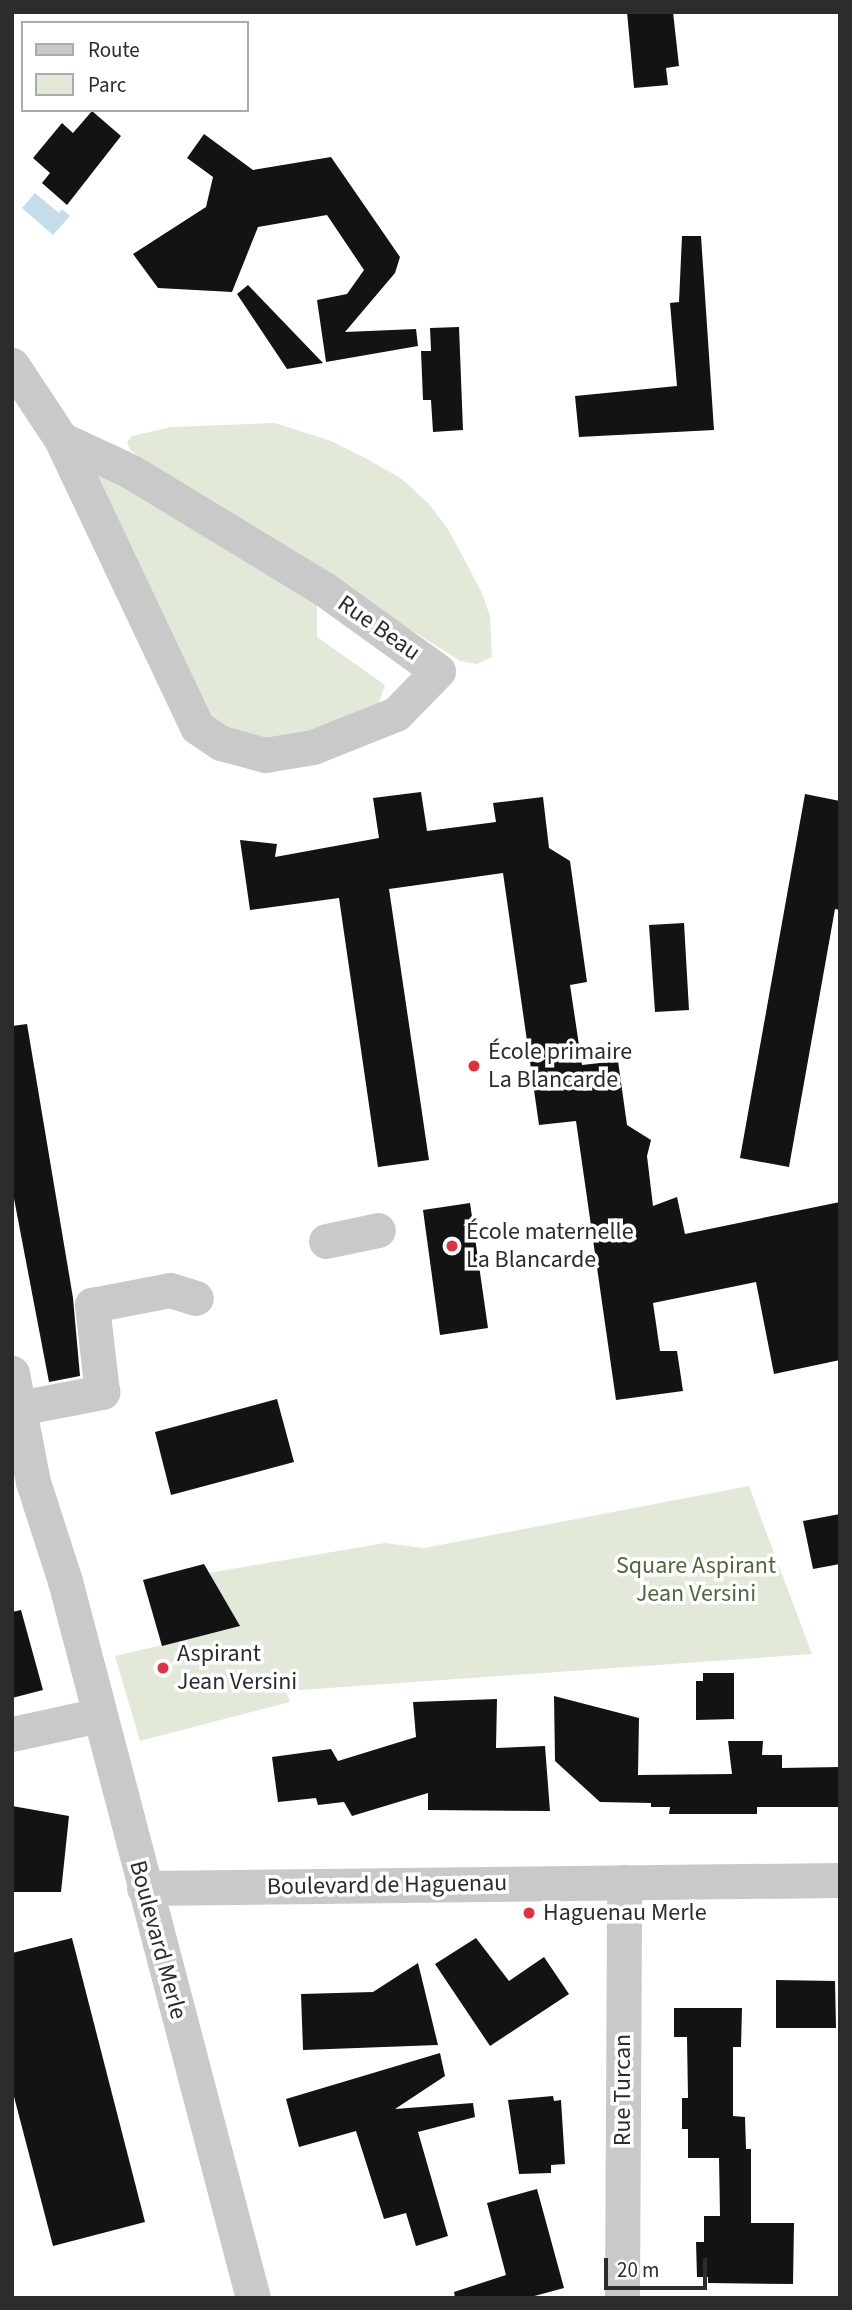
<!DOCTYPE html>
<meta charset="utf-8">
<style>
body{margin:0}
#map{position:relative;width:852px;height:2310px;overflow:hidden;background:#fff;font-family:"Source Sans 3",sans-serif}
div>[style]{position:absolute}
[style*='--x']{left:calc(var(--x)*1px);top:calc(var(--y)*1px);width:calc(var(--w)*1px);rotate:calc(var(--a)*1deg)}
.green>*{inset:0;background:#e2e9d9}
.water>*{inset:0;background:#c5dce9}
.building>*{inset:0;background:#131313}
.minor>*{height:35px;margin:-17.5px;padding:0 17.5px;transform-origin:17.5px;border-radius:17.5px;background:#c9c9c9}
.dots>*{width:19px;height:19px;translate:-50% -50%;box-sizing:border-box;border:4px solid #fff;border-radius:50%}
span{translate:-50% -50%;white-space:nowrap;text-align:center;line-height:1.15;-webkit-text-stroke:7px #fff;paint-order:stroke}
.street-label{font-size:24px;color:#2c2c2c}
.poi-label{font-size:24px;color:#2c2c2c}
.left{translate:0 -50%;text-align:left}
.park-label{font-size:24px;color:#50663b}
.frame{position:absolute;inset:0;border:14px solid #2c2c2c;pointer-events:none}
.legend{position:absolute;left:21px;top:21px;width:228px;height:91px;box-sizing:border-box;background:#fff;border:2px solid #ababab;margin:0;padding:9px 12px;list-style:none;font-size:21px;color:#2c2c2c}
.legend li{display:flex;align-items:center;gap:14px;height:35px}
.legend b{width:35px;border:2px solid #ababab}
.scale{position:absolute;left:604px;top:2258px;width:103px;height:32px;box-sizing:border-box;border:4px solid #2c2c2c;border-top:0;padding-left:9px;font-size:21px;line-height:24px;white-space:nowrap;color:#2c2c2c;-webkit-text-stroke:5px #fff;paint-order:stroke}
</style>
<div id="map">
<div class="green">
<div style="clip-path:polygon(275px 423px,331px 441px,367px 459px,402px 479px,428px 503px,448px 529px,481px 591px,490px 616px,492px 657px,477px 664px,460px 661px,130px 450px,127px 442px,132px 436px,171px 427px)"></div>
<div style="clip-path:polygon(97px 472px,317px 602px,317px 637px,385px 685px,379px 703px,287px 741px,219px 732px,92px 474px)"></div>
<div style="clip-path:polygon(749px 1486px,812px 1654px,286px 1691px,290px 1702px,140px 1741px,115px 1656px,239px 1627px,208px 1573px,385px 1543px,424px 1548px)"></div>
</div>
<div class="water">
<div style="clip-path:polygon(35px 193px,59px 213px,62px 209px,70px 216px,53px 235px,22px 208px)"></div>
</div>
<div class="building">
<div style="clip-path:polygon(627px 12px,673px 12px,679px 66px,666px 68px,668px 85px,634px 88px)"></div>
<div style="clip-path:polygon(92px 111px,121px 136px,67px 205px,42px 183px,50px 173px,33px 158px,62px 123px,73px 133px)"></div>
<div style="clip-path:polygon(204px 134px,253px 170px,331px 157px,400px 257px,395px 273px,345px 332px,416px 329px,418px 346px,326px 362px,317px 300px,347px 294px,364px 270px,327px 215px,258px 227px,232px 292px,158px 288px,133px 254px,206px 207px,213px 177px,187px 158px)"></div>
<div style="clip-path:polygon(682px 236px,701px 236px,714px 430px,579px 437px,575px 396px,677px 386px,670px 303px,679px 302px)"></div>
<div style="clip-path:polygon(248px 285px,323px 363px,287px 369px,237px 294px)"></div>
<div style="clip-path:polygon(459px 327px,463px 430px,433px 432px,431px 400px,423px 400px,421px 351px,431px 351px,430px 328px)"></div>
<div style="clip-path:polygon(421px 792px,427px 831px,496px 822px,493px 803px,543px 797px,549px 848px,570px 861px,587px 982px,570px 985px,582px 1065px,618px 1061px,627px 1125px,651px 1140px,647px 1156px,653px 1206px,677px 1197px,685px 1234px,840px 1202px,840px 1360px,774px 1374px,756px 1282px,653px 1303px,660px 1351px,677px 1351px,683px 1391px,616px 1400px,576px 1121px,539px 1125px,503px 873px,389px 889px,429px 1160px,378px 1167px,339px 898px,250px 910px,240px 840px,277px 844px,275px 857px,379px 838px,373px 798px)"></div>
<div style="clip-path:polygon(805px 794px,840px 801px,840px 910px,835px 909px,789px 1167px,740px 1158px)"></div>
<div style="clip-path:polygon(684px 923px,689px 1010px,655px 1012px,649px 925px)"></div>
<div style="clip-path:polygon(27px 1024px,73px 1298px,80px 1376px,49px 1382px,12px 1188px,12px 1026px)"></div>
<div style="clip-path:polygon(470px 1203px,488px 1328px,440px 1335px,423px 1210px)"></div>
<div style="clip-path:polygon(277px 1399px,294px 1462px,171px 1495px,155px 1432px)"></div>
<div style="clip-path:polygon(840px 1514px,840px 1564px,813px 1569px,803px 1521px)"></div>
<div style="clip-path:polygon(204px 1564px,240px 1626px,162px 1646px,143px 1580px)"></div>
<div style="clip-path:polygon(21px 1610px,43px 1690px,12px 1698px,12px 1612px)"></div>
<div style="clip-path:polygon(703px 1673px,734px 1673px,734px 1719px,696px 1720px,696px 1681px,703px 1681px)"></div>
<div style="clip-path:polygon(554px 1696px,639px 1718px,638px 1775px,732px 1774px,728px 1741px,763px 1741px,762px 1755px,782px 1755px,782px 1768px,840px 1767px,840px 1807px,757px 1807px,757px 1814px,669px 1814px,670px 1807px,651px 1807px,651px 1803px,600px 1802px,555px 1761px)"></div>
<div style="clip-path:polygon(497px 1699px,496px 1748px,545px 1746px,550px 1811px,428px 1810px,428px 1793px,352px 1816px,344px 1802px,318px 1805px,316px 1798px,278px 1802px,272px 1757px,331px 1749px,338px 1761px,416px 1737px,413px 1702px)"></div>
<div style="clip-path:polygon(12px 1806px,69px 1816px,61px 1892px,12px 1892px)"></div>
<div style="clip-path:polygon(72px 1938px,145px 2222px,53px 2246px,12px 2089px,12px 1953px)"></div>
<div style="clip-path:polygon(476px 1938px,509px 1981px,544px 1957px,569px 1994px,490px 2046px,435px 1964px)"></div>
<div style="clip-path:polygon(418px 1963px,438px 2045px,303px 2050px,301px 1994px,373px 1992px)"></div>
<div style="clip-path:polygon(776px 1980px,835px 1981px,836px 2028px,776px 2028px)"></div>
<div style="clip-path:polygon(674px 2008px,742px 2008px,741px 2047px,733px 2047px,733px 2116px,745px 2117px,746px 2149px,751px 2149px,751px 2223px,794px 2223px,793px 2284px,708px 2283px,708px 2277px,697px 2277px,696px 2242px,704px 2242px,704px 2216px,720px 2216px,719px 2158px,688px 2158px,688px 2129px,682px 2129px,682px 2098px,688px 2098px,687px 2037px,674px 2037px)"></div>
<div style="clip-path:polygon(440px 2053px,445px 2076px,395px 2109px,473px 2103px,475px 2117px,418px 2132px,448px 2236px,416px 2246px,406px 2213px,384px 2219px,356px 2131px,299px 2147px,286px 2099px)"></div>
<div style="clip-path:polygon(553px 2096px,554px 2101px,561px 2100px,565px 2164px,551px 2165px,551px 2173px,519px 2174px,508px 2100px)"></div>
<div style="clip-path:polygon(537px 2189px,564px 2288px,527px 2298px,455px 2298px,454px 2292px,506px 2275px,487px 2203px)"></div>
</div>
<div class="minor">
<div style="--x:12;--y:365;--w:89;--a:56.5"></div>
<div style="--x:61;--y:439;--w:318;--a:64.7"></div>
<div style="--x:197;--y:727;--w:29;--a:34"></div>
<div style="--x:221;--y:743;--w:46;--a:15.3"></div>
<div style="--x:265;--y:755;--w:49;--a:-9.5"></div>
<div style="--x:313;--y:747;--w:89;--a:-21.7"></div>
<div style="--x:396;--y:714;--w:60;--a:-45.7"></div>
<div style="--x:438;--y:671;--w:140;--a:-144.3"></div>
<div style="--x:324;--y:589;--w:227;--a:-148.7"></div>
<div style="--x:130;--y:471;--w:76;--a:-155.1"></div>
<div style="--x:326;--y:1241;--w:53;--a:-11.9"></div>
<div style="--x:12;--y:1373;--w:111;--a:79.1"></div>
<div style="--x:33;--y:1482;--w:104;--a:72.1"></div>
<div style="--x:65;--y:1581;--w:741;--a:75.31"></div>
<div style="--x:19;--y:1408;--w:85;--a:-10.9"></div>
<div style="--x:102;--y:1392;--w:88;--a:-96.6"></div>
<div style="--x:92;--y:1305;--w:79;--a:-10.9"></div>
<div style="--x:170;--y:1290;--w:27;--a:17"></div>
<div style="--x:12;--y:1734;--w:89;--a:-12.3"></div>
<div style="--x:144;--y:1888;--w:696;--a:-0.66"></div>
<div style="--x:622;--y:2298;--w:416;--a:-89.7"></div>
</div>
<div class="dots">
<div style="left:474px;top:1066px;background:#e13040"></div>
<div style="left:452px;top:1246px;background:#e13040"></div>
<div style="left:163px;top:1668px;background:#e13040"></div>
<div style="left:529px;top:1913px;background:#e13040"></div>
</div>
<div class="street-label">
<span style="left:379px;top:628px;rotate:35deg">Rue Beau</span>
<span style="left:387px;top:1885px;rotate:-1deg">Boulevard de Haguenau</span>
<span style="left:158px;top:1940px;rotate:75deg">Boulevard Merle</span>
<span style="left:623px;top:2090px;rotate:-90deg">Rue Turcan</span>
</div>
<div class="poi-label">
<span class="left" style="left:488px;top:1066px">École primaire<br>La Blancarde</span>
<span class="left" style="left:466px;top:1246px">École maternelle<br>La Blancarde</span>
<span class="left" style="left:177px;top:1668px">Aspirant<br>Jean Versini</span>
<span class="left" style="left:543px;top:1913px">Haguenau Merle</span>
</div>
<div class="park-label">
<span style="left:696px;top:1580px">Square Aspirant<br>Jean Versini</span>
</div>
<div class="frame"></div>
<ul class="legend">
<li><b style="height:9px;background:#c9c9c9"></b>Route</li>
<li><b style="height:19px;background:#e2e9d9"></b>Parc</li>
</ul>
<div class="scale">20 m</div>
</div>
